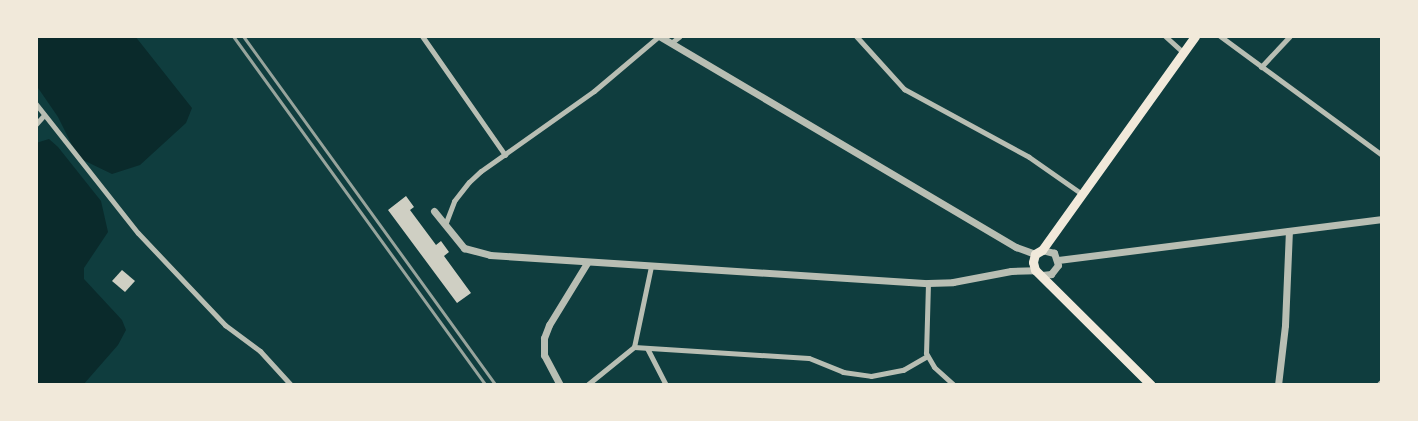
<!DOCTYPE html>
<style>
body{margin:0}
#map{position:relative;width:1418px;height:421px;overflow:hidden;background:#0f3d3e;font-family:"Work Sans",sans-serif}
div>[style]{position:absolute}
[style*='--x']{left:calc(var(--x)*1px);top:calc(var(--y)*1px);width:calc(var(--w)*1px);rotate:calc(var(--a)*1deg)}
.water>*{inset:0;background:#0a2a2b}
.building>*{inset:0;background:#cfcfc3}
.minor>*{height:5px;margin:-2.5px;padding:0 2.5px;transform-origin:2.5px;border-radius:2.5px;background:#b8beb3}
.tertiary>*{height:7px;margin:-3.5px;padding:0 3.5px;transform-origin:3.5px;border-radius:3.5px;background:#b8beb3}
.trunk>*{height:9px;margin:-4.5px;padding:0 4.5px;transform-origin:4.5px;border-radius:4.5px;background:#f1e9da}
.rail>*{height:3px;margin:-1.5px;padding:0 1.5px;transform-origin:1.5px;border-radius:1.5px;background:#97a49c}
span{translate:-50% -50%;white-space:nowrap;text-align:center;line-height:1.15;-webkit-text-stroke:4px #f1e9da;paint-order:stroke}
.frame{position:absolute;inset:0;border:38px solid #f1e9da;pointer-events:none}
</style>
<div id="map">
<div class="water">
<div style="clip-path:polygon(36px 36px,135px 36px,192px 108px,186px 123px,140px 165px,112px 174px,83px 160px,72px 145px,58px 117px,36px 85px)"></div>
<div style="clip-path:polygon(49px 139px,58px 147px,101px 201px,108px 232px,84px 268px,84px 279px,122px 320px,126px 330px,118px 345px,83px 385px,36px 385px,36px 143px)"></div>
</div>
<div class="building">
<div style="clip-path:polygon(406px 196px,414px 207px,410px 210px,436px 245px,441px 241px,449px 252px,444px 256px,471px 293px,457px 303px,388px 210px)"></div>
<div style="clip-path:polygon(122px 270px,135px 281px,125px 292px,112px 281px)"></div>
</div>
<div class="minor">
<div style="--x:422;--y:36;--w:145;--a:55.1"></div>
<div style="--x:856;--y:36;--w:72;--a:47.8"></div>
<div style="--x:904;--y:89;--w:142;--a:28.5"></div>
<div style="--x:1029;--y:157;--w:65;--a:34.9"></div>
<div style="--x:1165;--y:36;--w:24;--a:42"></div>
<div style="--x:1220;--y:36;--w:201;--a:36.3"></div>
<div style="--x:671;--y:43;--w:11;--a:-38"></div>
<div style="--x:1261;--y:67;--w:42;--a:-46.9"></div>
<div style="--x:36;--y:104;--w:164;--a:51.7"></div>
<div style="--x:138;--y:233;--w:127;--a:46.6"></div>
<div style="--x:225;--y:325;--w:44;--a:36.6"></div>
<div style="--x:260;--y:351;--w:46;--a:47.6"></div>
<div style="--x:36;--y:124;--w:12;--a:-48"></div>
<div style="--x:445;--y:225;--w:26;--a:-69"></div>
<div style="--x:454;--y:201;--w:24;--a:-52"></div>
<div style="--x:469;--y:182;--w:16;--a:-43"></div>
<div style="--x:481;--y:171;--w:138;--a:-35.3"></div>
<div style="--x:594;--y:91;--w:85;--a:-40.2"></div>
<div style="--x:928;--y:283;--w:70;--a:91.6"></div>
<div style="--x:926;--y:353;--w:16;--a:60"></div>
<div style="--x:934;--y:367;--w:27;--a:42"></div>
<div style="--x:634;--y:347;--w:175;--a:3.6"></div>
<div style="--x:809;--y:358;--w:37;--a:22"></div>
<div style="--x:843;--y:372;--w:28;--a:8"></div>
<div style="--x:871;--y:376;--w:33;--a:-11"></div>
<div style="--x:903;--y:370;--w:28;--a:-30"></div>
<div style="--x:647;--y:348;--w:42;--a:62.8"></div>
<div style="--x:587;--y:385;--w:60;--a:-39"></div>
<div style="--x:634;--y:347;--w:83;--a:-78.1"></div>
<div style="--x:1378;--y:385;--w:6;--a:-45"></div>
</div>
<div class="tertiary">
<div style="--x:659;--y:36;--w:415;--a:30.6"></div>
<div style="--x:1016;--y:247;--w:20;--a:20"></div>
<div style="--x:434;--y:211;--w:48;--a:51"></div>
<div style="--x:464;--y:248;--w:27;--a:15"></div>
<div style="--x:490;--y:255;--w:439;--a:3.7"></div>
<div style="--x:928;--y:283;--w:25;--a:-2"></div>
<div style="--x:953;--y:282;--w:59;--a:-10.7"></div>
<div style="--x:1011;--y:271;--w:24;--a:-2"></div>
<div style="--x:1058;--y:260;--w:327;--a:-7.2"></div>
<div style="--x:1042;--y:275;--w:9;--a:-6"></div>
<div style="--x:1051;--y:274;--w:11;--a:-52"></div>
<div style="--x:1058;--y:265;--w:13;--a:-108"></div>
<div style="--x:1054;--y:253;--w:12;--a:-166"></div>
<div style="--x:560;--y:385;--w:34;--a:-118"></div>
<div style="--x:544;--y:355;--w:17;--a:-90"></div>
<div style="--x:544;--y:338;--w:14;--a:-69"></div>
<div style="--x:549;--y:325;--w:73;--a:-58.5"></div>
<div style="--x:1278;--y:385;--w:60;--a:-83.3"></div>
<div style="--x:1285;--y:325;--w:94;--a:-87.6"></div>
</div>
<div class="trunk">
<div style="--x:1151;--y:385;--w:163;--a:-135.2"></div>
<div style="--x:1035;--y:270;--w:8;--a:-104"></div>
<div style="--x:1033;--y:262;--w:8;--a:-76"></div>
<div style="--x:1035;--y:254;--w:8;--a:-30"></div>
<div style="--x:1042;--y:250;--w:263;--a:-54.4"></div>
</div>
<div class="rail">
<div style="--x:233;--y:36;--w:431;--a:54.1"></div>
<div style="--x:243;--y:36;--w:431;--a:54.1"></div>
</div>
<div class="frame"></div>
</div>
